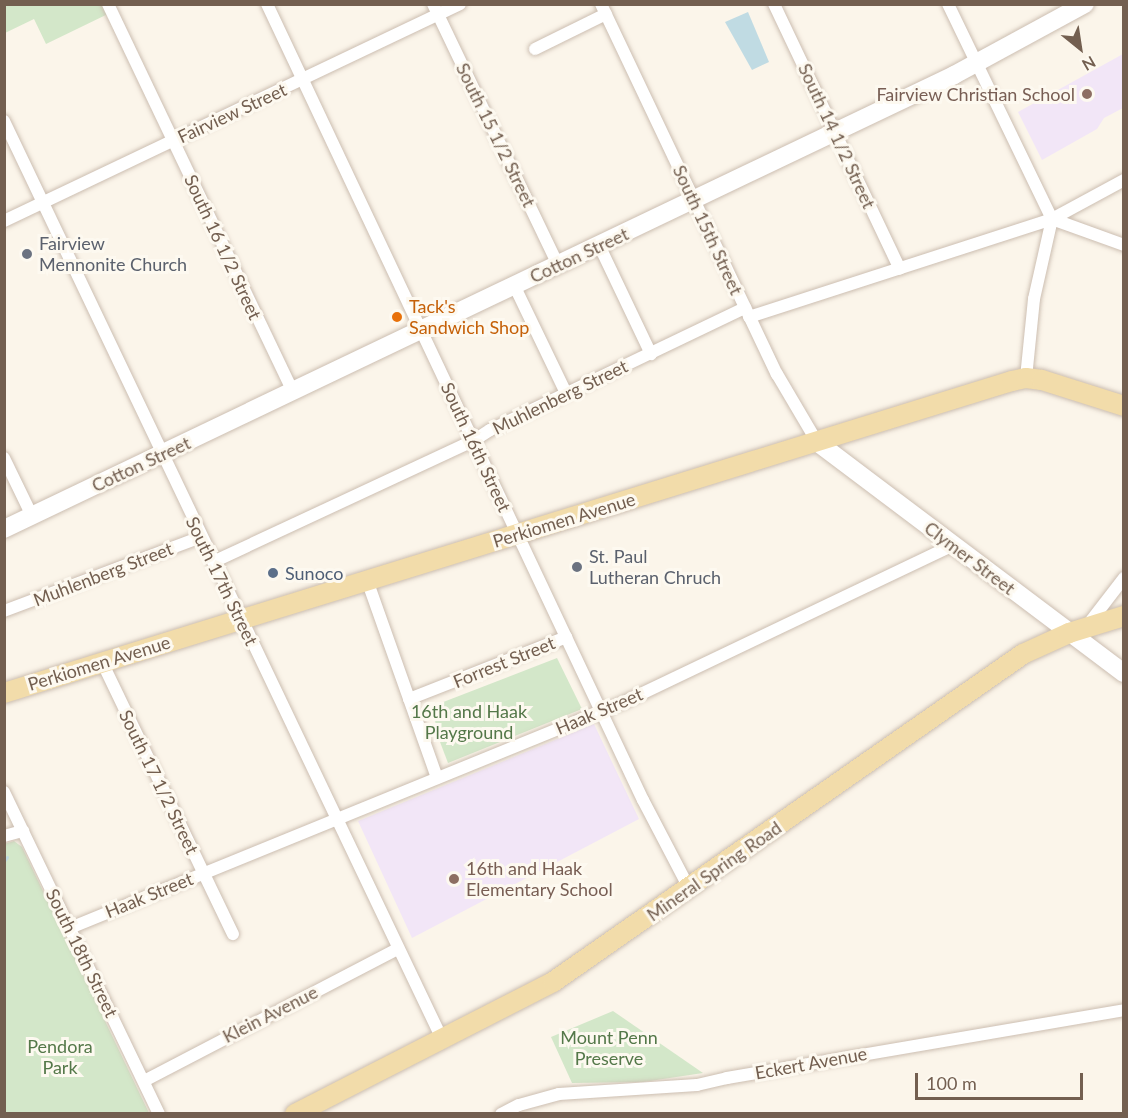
<!DOCTYPE html>
<style>
body{margin:0}
#map{position:relative;width:1128px;height:1118px;overflow:hidden;background:#fbf5ea;font-family:Lato,sans-serif}
div>[style]{position:absolute}
[style*='--x']{left:calc(var(--x)*1px);top:calc(var(--y)*1px);width:calc(var(--w)*1px);rotate:calc(var(--a)*1deg)}
.education>*{inset:0;background:#f2e6f7}
.green>*{inset:0;background:#d3e7c9}
.water>*{inset:0;background:#c0dbe3}
.stream>*{height:3px;margin:-1.5px;padding:0 1.5px;transform-origin:1.5px;border-radius:1.5px;background:#c0dbe3}
.roads{filter:drop-shadow(0 0 2px #ccbeb1) drop-shadow(0 0 2px #ccbeb1)}
.street>*{height:12px;margin:-6px;padding:0 6px;transform-origin:6px;border-radius:6px;background:#fff}
.secondary>*{height:18px;margin:-9px;padding:0 9px;transform-origin:9px;border-radius:9px;background:#fff}
.primary>*{height:20px;margin:-10px;padding:0 10px;transform-origin:10px;border-radius:10px;background:#f2dcaa}
.dots>*{width:16px;height:16px;translate:-50% -50%;box-sizing:border-box;border:3px solid #fdf9f0;border-radius:50%}
span{translate:-50% -50%;white-space:nowrap;text-align:center;line-height:1.15;-webkit-text-stroke:6px #fdf9f0;paint-order:stroke}
.education-label{font-size:18px;color:#785e54}
.right{translate:-100% -50%;text-align:right}
.left{translate:0 -50%;text-align:left}
.street-label{font-size:18px;color:#735f50}
.worship-label{font-size:18px;color:#5b616d}
.food-label{font-size:18px;color:#c56008}
.service-label{font-size:18px;color:#4e5e75}
.park-label{font-size:18px;color:#547849}
.frame{position:absolute;inset:0;border:6px solid #735f50;pointer-events:none}
.north{position:absolute;left:1050px;top:18px;width:60px;height:60px;-webkit-text-stroke:4px #fdf9f0;paint-order:stroke;rotate:150deg;font-size:16px;font-weight:700;line-height:24px;text-align:center;color:#735f50}
.north::after{content:'';display:block;margin:auto;width:21px;height:27px;background:#735f50;clip-path:polygon(50% 0,100% 100%,50% 72%,0 100%)}
.scale{position:absolute;left:915px;top:1073px;width:168px;height:27px;box-sizing:border-box;border:3px solid #735f50;border-top:0;padding-left:8px;font-size:18px;line-height:21px;white-space:nowrap;color:#735f50;-webkit-text-stroke:4px #fdf9f0;paint-order:stroke}
</style>
<div id="map">
<div class="education">
<div style="clip-path:polygon(1123px 54px,1123px 108px,1104px 118px,1097px 129px,1042px 160px,1018px 112px)"></div>
<div style="clip-path:polygon(594px 724px,639px 819px,412px 938px,358px 821px)"></div>
</div>
<div class="green">
<div style="clip-path:polygon(4px 5px,108px 5px,112px 12px,46px 44px,34px 19px,5px 33px)"></div>
<div style="clip-path:polygon(557px 658px,582px 709px,448px 763px,437px 734px,433px 706px)"></div>
<div style="clip-path:polygon(14px 841px,22px 847px,149px 1113px,5px 1113px,4px 844px)"></div>
<div style="clip-path:polygon(613px 1011px,703px 1073px,643px 1082px,572px 1083px,551px 1037px)"></div>
</div>
<div class="water">
<div style="clip-path:polygon(748px 12px,769px 62px,752px 70px,725px 22px)"></div>
</div>
<div class="stream">
<div style="--x:4;--y:861;--w:5;--a:-53"></div>
</div>
<div class="roads">
<div class="street">
<div style="--x:108;--y:4;--w:430;--a:64.5"></div>
<div style="--x:267;--y:4;--w:880;--a:64.72"></div>
<div style="--x:643;--y:800;--w:99;--a:62.4"></div>
<div style="--x:433;--y:4;--w:289;--a:64.4"></div>
<div style="--x:601;--y:4;--w:410;--a:64.6"></div>
<div style="--x:777;--y:374;--w:79;--a:59.5"></div>
<div style="--x:774;--y:4;--w:293;--a:64.6"></div>
<div style="--x:948;--y:4;--w:239;--a:64.2"></div>
<div style="--x:1052;--y:219;--w:82;--a:102.7"></div>
<div style="--x:1034;--y:299;--w:79;--a:95.8"></div>
<div style="--x:535;--y:49;--w:79;--a:-26.2"></div>
<div style="--x:4;--y:121;--w:1017;--a:64.49"></div>
<div style="--x:1052;--y:219;--w:77;--a:19.9"></div>
<div style="--x:4;--y:221;--w:505;--a:-25.45"></div>
<div style="--x:599;--y:245;--w:121;--a:64.5"></div>
<div style="--x:514;--y:285;--w:120;--a:64.3"></div>
<div style="--x:749;--y:317;--w:318;--a:-17.9"></div>
<div style="--x:1052;--y:219;--w:82;--a:-28.4"></div>
<div style="--x:4;--y:458;--w:64;--a:64.2"></div>
<div style="--x:213;--y:562;--w:287;--a:-25"></div>
<div style="--x:473;--y:441;--w:20;--a:-33"></div>
<div style="--x:490;--y:430;--w:283;--a:-25.6"></div>
<div style="--x:367;--y:580;--w:210;--a:70.5"></div>
<div style="--x:4;--y:611;--w:210;--a:-20.6"></div>
<div style="--x:1087;--y:626;--w:61;--a:-52.4"></div>
<div style="--x:102;--y:662;--w:302;--a:64.3"></div>
<div style="--x:409;--y:699;--w:169;--a:-21.5"></div>
<div style="--x:4;--y:792;--w:357;--a:64.3"></div>
<div style="--x:4;--y:836;--w:20;--a:-15"></div>
<div style="--x:70;--y:928;--w:596;--a:-22.18"></div>
<div style="--x:622;--y:703;--w:367;--a:-25.5"></div>
<div style="--x:144;--y:1081;--w:286;--a:-27.5"></div>
<div style="--x:501;--y:1114;--w:20;--a:-27"></div>
<div style="--x:519;--y:1105;--w:41;--a:-15.4"></div>
<div style="--x:559;--y:1094;--w:138;--a:-3.7"></div>
<div style="--x:697;--y:1085;--w:31;--a:-13"></div>
<div style="--x:727;--y:1078;--w:403;--a:-9.7"></div>
</div>
<div class="secondary">
<div style="--x:817;--y:442;--w:384;--a:37"></div>
<div style="--x:4;--y:529;--w:1053;--a:-25.54"></div>
<div style="--x:954;--y:75;--w:149;--a:-28.5"></div>
</div>
<div class="primary">
<div style="--x:4;--y:693;--w:1055;--a:-17.2"></div>
<div style="--x:1012;--y:381;--w:14;--a:-12"></div>
<div style="--x:1026;--y:378;--w:16;--a:7"></div>
<div style="--x:1042;--y:380;--w:86;--a:17.6"></div>
<div style="--x:295;--y:1114;--w:290;--a:-27.1"></div>
<div style="--x:553;--y:982;--w:573;--a:-34.91"></div>
<div style="--x:1023;--y:654;--w:51;--a:-24.5"></div>
<div style="--x:1069;--y:633;--w:58;--a:-17.2"></div>
</div>
</div>
<div class="dots">
<div style="left:1087px;top:94px;background:#8d6e63"></div>
<div style="left:27px;top:254px;background:#6b7280"></div>
<div style="left:397px;top:317px;background:#e8710a"></div>
<div style="left:577px;top:567px;background:#6b7280"></div>
<div style="left:273px;top:573px;background:#5c6f8a"></div>
<div style="left:454px;top:879px;background:#8d6e63"></div>
</div>
<div class="education-label">
<span class="right" style="left:1075px;top:94px">Fairview Christian School</span>
<span class="left" style="left:466px;top:879px">16th and Haak<br>Elementary School</span>
</div>
<div class="street-label">
<span style="left:232px;top:113px;rotate:-25deg">Fairview Street</span>
<span style="left:496px;top:135px;rotate:64deg">South 15 1/2 Street</span>
<span style="left:837px;top:136px;rotate:65deg">South 14 1/2 Street</span>
<span style="left:708px;top:230px;rotate:65deg">South 15th Street</span>
<span style="left:223px;top:247px;rotate:65deg">South 16 1/2 Street</span>
<span style="left:579px;top:255px;rotate:-25deg">Cotton Street</span>
<span style="left:560px;top:397px;rotate:-26deg">Muhlenberg Street</span>
<span style="left:476px;top:447px;rotate:65deg">South 16th Street</span>
<span style="left:141px;top:464px;rotate:-25deg">Cotton Street</span>
<span style="left:564px;top:520px;rotate:-17deg">Perkiomen Avenue</span>
<span style="left:970px;top:558px;rotate:37deg">Clymer Street</span>
<span style="left:103px;top:574px;rotate:-21deg">Muhlenberg Street</span>
<span style="left:222px;top:581px;rotate:64deg">South 17th Street</span>
<span style="left:504px;top:662px;rotate:-22deg">Forrest Street</span>
<span style="left:99px;top:663px;rotate:-17deg">Perkiomen Avenue</span>
<span style="left:599px;top:711px;rotate:-23deg">Haak Street</span>
<span style="left:159px;top:782px;rotate:64deg">South 17 1/2 Street</span>
<span style="left:714px;top:871px;rotate:-35deg">Mineral Spring Road</span>
<span style="left:149px;top:895px;rotate:-22deg">Haak Street</span>
<span style="left:82px;top:953px;rotate:64deg">South 18th Street</span>
<span style="left:270px;top:1014px;rotate:-27deg">Klein Avenue</span>
<span style="left:811px;top:1063px;rotate:-10deg">Eckert Avenue</span>
</div>
<div class="worship-label">
<span class="left" style="left:39px;top:254px">Fairview<br>Mennonite Church</span>
<span class="left" style="left:589px;top:567px">St. Paul<br>Lutheran Chruch</span>
</div>
<div class="food-label">
<span class="left" style="left:409px;top:317px">Tack's<br>Sandwich Shop</span>
</div>
<div class="service-label">
<span class="left" style="left:285px;top:573px">Sunoco</span>
</div>
<div class="park-label">
<span style="left:469px;top:722px">16th and Haak<br>Playground</span>
<span style="left:609px;top:1048px">Mount Penn<br>Preserve</span>
<span style="left:60px;top:1057px">Pendora<br>Park</span>
</div>
<div class="frame"></div>
<div class="north">N</div>
<div class="scale">100 m</div>
</div>
